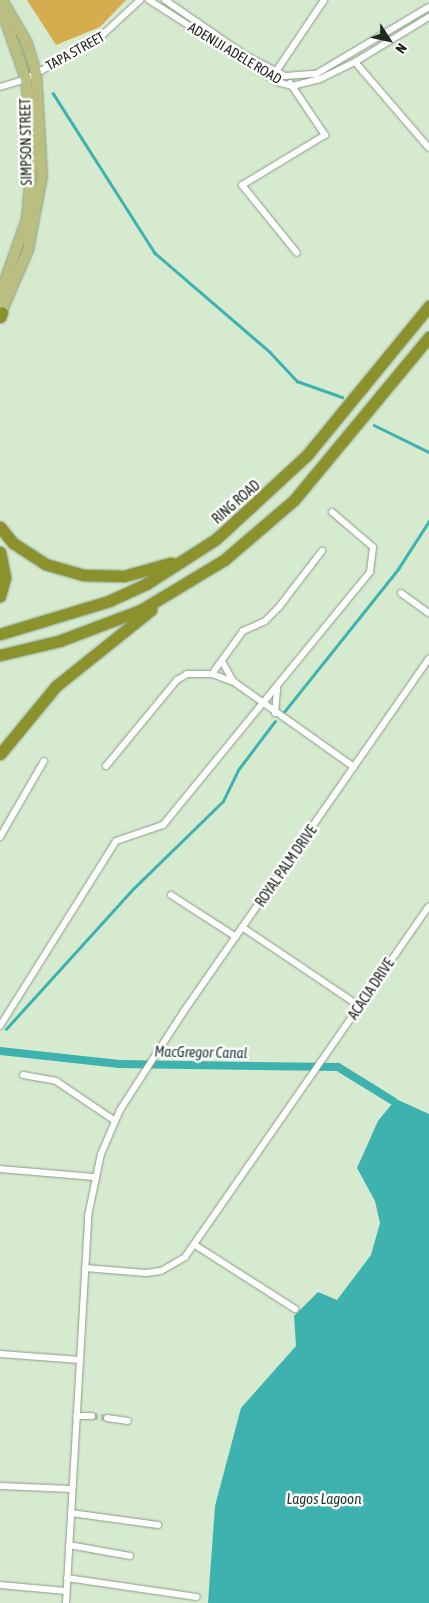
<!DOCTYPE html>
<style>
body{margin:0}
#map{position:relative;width:429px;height:1603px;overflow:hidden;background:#d5eacf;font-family:"Asap Condensed",sans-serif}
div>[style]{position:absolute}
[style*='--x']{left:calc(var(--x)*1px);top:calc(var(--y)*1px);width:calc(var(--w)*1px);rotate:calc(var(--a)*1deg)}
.green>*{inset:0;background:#d5ad4f}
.water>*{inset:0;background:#3eb2af}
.stream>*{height:2.5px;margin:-1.25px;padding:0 1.25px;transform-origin:1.25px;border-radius:1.25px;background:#3eb2af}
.canal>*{height:8px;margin:-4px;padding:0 4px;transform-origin:4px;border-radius:4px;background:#3eb2af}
.street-tunnel>*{height:6px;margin-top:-3px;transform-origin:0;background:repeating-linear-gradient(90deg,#b1c3ac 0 6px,transparent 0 9px)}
.roads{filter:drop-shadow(0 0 1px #899d83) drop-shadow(0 0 1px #899d83)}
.street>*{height:6px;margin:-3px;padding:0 3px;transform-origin:3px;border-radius:3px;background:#fff}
.primary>*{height:10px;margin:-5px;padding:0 5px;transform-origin:5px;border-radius:5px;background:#babe80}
.highway>*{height:11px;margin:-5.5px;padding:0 5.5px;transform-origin:5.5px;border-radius:5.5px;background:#8c922b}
span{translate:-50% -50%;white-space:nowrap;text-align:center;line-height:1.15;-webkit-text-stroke:5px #fff;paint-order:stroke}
.street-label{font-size:14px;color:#21291f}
.water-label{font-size:15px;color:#1e3836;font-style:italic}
.north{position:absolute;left:364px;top:15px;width:50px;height:50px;-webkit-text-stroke:4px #fff;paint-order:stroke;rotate:125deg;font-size:14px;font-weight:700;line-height:20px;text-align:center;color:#21291f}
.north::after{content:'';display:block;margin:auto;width:18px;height:22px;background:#21291f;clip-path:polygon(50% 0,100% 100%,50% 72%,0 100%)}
</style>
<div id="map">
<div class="green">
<div style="clip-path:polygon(27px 0,126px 0,100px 27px,56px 45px)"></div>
</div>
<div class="water">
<div style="clip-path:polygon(396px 1099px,429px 1114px,429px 1603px,208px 1603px,215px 1506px,241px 1408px,296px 1346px,294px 1316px,318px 1292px,337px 1300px,371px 1255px,380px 1223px,375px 1201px,357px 1168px,378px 1121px)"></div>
</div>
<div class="stream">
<div style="--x:53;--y:93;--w:190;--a:57.5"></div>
<div style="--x:155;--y:253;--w:152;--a:40.7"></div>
<div style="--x:270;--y:352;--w:40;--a:47"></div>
<div style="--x:297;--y:381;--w:48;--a:19.6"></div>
<div style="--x:374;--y:425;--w:61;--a:26.1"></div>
<div style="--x:284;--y:712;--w:183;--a:-51.4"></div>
<div style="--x:398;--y:569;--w:57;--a:-57.1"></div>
<div style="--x:6;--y:1029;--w:190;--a:-47.8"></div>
<div style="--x:134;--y:888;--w:124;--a:-44.3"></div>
<div style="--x:223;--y:801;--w:34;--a:-64"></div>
<div style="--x:238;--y:770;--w:61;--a:-52.9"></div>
</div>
<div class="canal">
<div style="--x:0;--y:1051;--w:120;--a:6.2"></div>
<div style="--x:119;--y:1064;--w:219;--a:0.8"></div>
<div style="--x:338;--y:1067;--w:65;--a:31.7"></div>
</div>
<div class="street-tunnel">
<div style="--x:92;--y:1416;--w:15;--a:8"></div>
</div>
<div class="roads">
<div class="street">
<div style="--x:149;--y:0;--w:152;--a:32.6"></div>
<div style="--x:277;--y:82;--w:16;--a:15"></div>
<div style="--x:292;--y:86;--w:29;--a:-14"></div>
<div style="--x:320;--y:79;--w:39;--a:-26"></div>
<div style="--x:355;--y:62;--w:87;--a:-31.3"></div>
<div style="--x:165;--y:0;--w:97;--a:34.5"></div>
<div style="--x:245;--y:55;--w:45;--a:27.7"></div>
<div style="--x:285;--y:76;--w:31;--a:-4"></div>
<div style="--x:316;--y:74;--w:131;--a:-30.7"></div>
<div style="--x:355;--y:62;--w:113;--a:49.3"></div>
<div style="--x:275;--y:73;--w:88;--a:-56.1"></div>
<div style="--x:290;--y:83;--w:63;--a:56.1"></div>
<div style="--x:325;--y:135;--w:97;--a:148.9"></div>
<div style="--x:242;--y:185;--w:87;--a:51"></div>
<div style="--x:0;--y:87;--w:27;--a:-17"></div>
<div style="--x:26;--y:79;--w:81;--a:-28.8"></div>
<div style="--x:97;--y:40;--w:59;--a:-42.9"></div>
<div style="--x:401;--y:593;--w:34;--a:36"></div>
<div style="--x:223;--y:663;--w:21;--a:61"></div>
<div style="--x:212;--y:674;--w:23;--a:20"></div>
<div style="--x:234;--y:682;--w:147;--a:35.3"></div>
<div style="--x:275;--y:713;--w:25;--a:-85"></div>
<div style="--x:106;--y:766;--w:112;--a:-50.5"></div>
<div style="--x:177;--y:680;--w:12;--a:-31"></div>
<div style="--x:187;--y:674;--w:25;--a:0"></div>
<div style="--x:212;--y:674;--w:53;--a:-54.2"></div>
<div style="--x:243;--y:631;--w:24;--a:-24"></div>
<div style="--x:265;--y:621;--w:20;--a:-45"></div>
<div style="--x:279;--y:607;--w:71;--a:-52.5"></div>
<div style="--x:0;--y:837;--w:88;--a:-59.9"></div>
<div style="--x:171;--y:895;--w:77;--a:32.9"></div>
<div style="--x:242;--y:927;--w:141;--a:34"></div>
<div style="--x:0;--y:1026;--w:218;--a:-57.9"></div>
<div style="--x:116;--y:841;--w:50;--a:-18.8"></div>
<div style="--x:163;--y:825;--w:327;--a:-50.7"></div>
<div style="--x:370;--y:572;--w:25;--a:-83"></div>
<div style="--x:373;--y:547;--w:54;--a:-139.5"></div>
<div style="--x:23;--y:1075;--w:34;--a:10"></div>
<div style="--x:56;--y:1081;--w:71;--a:34.1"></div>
<div style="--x:0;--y:1169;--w:94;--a:4.9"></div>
<div style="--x:195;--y:1245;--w:119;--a:32.6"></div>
<div style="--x:85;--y:1268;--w:61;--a:4.7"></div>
<div style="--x:146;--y:1273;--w:15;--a:-8"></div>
<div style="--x:161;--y:1271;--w:28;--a:-30"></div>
<div style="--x:185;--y:1257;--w:427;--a:-55.2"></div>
<div style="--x:0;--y:1354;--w:80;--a:4.3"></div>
<div style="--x:76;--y:1416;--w:16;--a:0"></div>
<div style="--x:107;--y:1418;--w:21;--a:8"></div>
<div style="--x:0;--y:1486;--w:72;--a:2.4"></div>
<div style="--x:71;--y:1513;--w:88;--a:7.9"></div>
<div style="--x:69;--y:1545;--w:62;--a:10.2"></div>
<div style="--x:67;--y:1578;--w:131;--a:8.3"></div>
<div style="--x:0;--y:1585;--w:66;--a:5.2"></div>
<div style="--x:66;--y:1603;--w:388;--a:-86.7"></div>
<div style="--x:88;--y:1216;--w:63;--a:-78.2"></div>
<div style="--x:101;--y:1154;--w:48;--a:-66.6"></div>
<div style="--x:120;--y:1110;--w:118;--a:-57.1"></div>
<div style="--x:184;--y:1011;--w:429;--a:-55.2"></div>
</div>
<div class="primary">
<div style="--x:0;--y:295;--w:81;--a:-70.4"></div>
<div style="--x:27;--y:219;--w:69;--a:-85"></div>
<div style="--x:33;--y:150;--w:71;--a:-95.6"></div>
<div style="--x:26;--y:79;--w:72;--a:-109.4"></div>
<div style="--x:0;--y:315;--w:71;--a:-66.7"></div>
<div style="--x:28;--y:250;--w:75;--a:-79.3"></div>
<div style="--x:42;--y:176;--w:103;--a:-93.3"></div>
<div style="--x:36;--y:73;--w:31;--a:-107"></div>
<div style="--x:27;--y:43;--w:50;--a:-120.2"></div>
</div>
<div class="highway">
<div style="--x:0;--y:317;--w:5;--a:-68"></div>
<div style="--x:0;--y:527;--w:21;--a:51"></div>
<div style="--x:13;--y:543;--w:38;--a:33"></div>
<div style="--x:45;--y:564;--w:40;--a:16"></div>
<div style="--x:83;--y:575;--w:41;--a:1.4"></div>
<div style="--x:124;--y:576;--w:49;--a:-15.5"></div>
<div style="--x:0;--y:552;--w:26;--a:79"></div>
<div style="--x:5;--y:578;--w:19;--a:106"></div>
<div style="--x:0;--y:634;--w:114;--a:-16.8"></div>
<div style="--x:109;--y:601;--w:41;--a:-24.7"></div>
<div style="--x:146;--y:584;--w:83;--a:-32.7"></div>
<div style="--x:216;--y:539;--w:124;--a:-42.7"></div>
<div style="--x:307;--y:455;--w:193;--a:-50.7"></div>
<div style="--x:0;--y:655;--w:61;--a:-13.3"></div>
<div style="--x:59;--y:641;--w:88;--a:-20.7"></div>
<div style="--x:141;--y:610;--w:97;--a:-31.1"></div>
<div style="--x:224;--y:560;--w:92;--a:-40.6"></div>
<div style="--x:294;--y:500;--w:212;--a:-50.4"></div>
<div style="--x:0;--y:754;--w:88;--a:-50.5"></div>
<div style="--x:56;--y:686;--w:122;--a:-38.7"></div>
</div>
</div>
<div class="street-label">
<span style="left:75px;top:51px;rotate:-29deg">TAPA STREET</span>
<span style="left:235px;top:53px;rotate:31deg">ADENIJI ADELE ROAD</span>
<span style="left:26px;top:142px;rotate:-91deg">SIMPSON STREET</span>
<span style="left:236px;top:502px;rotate:-41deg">RING ROAD</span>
<span style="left:286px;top:866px;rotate:-55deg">ROYAL PALM DRIVE</span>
<span style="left:371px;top:989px;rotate:-56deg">ACACIA DRIVE</span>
</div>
<div class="water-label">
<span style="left:201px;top:1052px;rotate:1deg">MacGregor Canal</span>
<span style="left:324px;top:1499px">Lagos Lagoon</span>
</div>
<div class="north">N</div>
</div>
